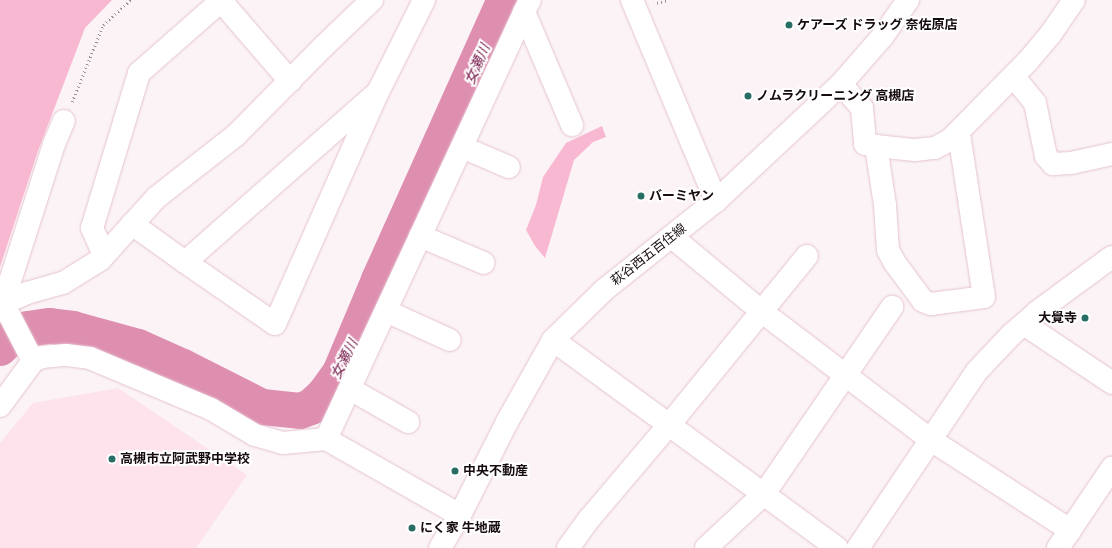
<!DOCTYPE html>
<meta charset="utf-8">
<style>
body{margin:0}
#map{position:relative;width:1112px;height:548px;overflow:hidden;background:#fbf3f6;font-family:"Public Sans","Noto Sans JP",sans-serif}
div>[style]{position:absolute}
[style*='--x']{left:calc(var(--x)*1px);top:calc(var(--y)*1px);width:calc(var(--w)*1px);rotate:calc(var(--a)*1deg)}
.built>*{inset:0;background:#fee3ed}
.green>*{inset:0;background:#f9b8d1}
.river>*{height:36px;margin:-18px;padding:0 18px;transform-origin:18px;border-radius:18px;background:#de8fb0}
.path>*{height:2.5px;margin-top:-1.25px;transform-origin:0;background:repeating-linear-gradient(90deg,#9c9396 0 1px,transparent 0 4px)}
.roads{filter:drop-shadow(0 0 1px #e6c2cf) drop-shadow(0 0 1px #e6c2cf)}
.street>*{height:22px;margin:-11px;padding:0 11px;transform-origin:11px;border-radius:11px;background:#fff}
.secondary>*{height:22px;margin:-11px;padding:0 11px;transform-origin:11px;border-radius:11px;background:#fff}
.dots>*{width:11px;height:11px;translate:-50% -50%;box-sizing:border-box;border:2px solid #fff;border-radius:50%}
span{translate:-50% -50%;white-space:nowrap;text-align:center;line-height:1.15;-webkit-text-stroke:4px #fff;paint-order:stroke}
.poi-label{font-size:13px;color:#160b10;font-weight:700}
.left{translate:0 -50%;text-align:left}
.right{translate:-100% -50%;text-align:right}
.street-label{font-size:13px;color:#160b10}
.water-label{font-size:14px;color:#751849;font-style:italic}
</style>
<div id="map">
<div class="built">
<div style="clip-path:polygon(118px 388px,247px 475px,196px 548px,0 548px,0 443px,33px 403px)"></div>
</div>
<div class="green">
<div style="clip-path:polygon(0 0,112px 0,85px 28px,38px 151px,0 267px)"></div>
<div style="clip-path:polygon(602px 126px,606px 137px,593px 142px,574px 160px,545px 258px,535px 246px,526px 230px,536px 205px,543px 177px,566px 143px)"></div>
</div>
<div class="river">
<div style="--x:0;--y:348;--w:13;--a:-45"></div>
<div style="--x:9;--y:339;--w:21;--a:-28"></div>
<div style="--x:28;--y:329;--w:22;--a:-8"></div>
<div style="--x:50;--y:326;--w:23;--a:7"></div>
<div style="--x:73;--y:329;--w:67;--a:15.5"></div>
<div style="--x:138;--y:347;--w:49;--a:24"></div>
<div style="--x:183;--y:367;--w:89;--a:26.9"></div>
<div style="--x:262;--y:407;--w:38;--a:6"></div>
<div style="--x:300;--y:411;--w:12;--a:-20"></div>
<div style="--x:311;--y:407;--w:18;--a:-43"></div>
<div style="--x:324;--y:395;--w:27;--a:-54"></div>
<div style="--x:340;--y:373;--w:101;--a:-67.2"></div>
<div style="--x:379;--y:280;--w:307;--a:-65.8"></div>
</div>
<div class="path">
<div style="--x:657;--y:3;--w:11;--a:-15"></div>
<div style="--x:72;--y:102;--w:83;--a:-68.1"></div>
<div style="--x:103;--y:25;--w:38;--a:-42"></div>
</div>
<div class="roads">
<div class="street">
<div style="--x:524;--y:12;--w:123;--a:67"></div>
<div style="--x:1014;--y:77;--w:33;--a:51"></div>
<div style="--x:1035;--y:103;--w:54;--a:78.3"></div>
<div style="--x:1046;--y:156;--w:11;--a:49"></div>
<div style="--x:1053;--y:164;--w:18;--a:-3"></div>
<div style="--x:1071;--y:163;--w:42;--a:-12.4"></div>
<div style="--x:841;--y:84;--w:32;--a:49"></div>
<div style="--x:862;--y:108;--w:36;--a:85"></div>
<div style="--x:865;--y:144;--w:11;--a:10"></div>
<div style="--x:876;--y:146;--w:60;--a:81.3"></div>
<div style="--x:885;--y:205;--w:45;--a:86.2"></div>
<div style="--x:888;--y:250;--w:15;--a:62"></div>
<div style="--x:895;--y:263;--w:47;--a:53.6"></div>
<div style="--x:923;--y:301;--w:9;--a:21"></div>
<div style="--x:931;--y:304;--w:53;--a:-7.5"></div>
<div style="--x:984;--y:297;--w:159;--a:-98.7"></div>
<div style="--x:960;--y:140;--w:7;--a:-124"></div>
<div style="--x:378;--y:92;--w:257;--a:138.6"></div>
<div style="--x:185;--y:262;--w:109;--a:34.6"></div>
<div style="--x:275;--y:324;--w:254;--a:-66.1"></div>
<div style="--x:378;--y:92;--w:103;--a:-63.4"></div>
<div style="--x:876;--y:146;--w:39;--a:6"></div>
<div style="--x:915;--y:150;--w:20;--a:-6"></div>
<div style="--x:935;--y:148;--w:18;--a:-29"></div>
<div style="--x:951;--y:139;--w:110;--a:-45.4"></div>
<div style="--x:1028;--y:61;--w:34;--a:-50"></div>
<div style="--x:1050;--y:35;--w:42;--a:-55.6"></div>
<div style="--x:462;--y:147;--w:51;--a:23.1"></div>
<div style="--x:132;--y:224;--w:65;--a:35.6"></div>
<div style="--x:420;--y:236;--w:69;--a:22.9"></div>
<div style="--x:672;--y:237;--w:116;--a:39.7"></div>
<div style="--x:761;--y:311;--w:213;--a:37.2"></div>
<div style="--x:931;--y:440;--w:166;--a:32.9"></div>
<div style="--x:104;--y:255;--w:30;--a:-114"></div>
<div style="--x:92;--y:228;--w:162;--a:-73.1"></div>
<div style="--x:139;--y:73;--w:109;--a:-41.3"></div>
<div style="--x:221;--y:1;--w:106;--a:49.2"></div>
<div style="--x:0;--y:305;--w:30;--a:-24"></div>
<div style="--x:27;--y:293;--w:37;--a:-16"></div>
<div style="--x:63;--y:283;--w:44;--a:-31.9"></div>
<div style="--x:100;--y:260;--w:85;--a:-47.9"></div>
<div style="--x:157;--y:197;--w:100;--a:-38.1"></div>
<div style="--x:236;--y:135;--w:124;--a:-45.3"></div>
<div style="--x:323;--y:47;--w:68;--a:-43.8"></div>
<div style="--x:386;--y:311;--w:70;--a:24.4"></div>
<div style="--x:1024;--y:324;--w:106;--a:33.8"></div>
<div style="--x:553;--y:340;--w:352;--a:36.2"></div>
<div style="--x:33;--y:361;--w:65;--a:-117.3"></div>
<div style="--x:3;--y:303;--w:167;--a:-72.2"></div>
<div style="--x:54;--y:144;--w:25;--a:-67"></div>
<div style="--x:350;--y:389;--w:67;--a:29.6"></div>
<div style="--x:0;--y:406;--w:56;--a:-53.7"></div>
<div style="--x:33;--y:361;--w:10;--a:-24"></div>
<div style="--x:42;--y:357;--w:24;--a:-5"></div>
<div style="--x:66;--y:355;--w:24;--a:7"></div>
<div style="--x:90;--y:358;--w:131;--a:22.9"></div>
<div style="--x:211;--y:409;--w:51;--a:30.6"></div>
<div style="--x:255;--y:435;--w:29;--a:16"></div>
<div style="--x:283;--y:443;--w:43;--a:-5.3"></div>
<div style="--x:326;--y:439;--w:154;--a:29.6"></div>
<div style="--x:326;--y:439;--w:484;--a:-65.1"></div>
<div style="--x:568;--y:548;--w:37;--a:-54"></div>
<div style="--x:590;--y:518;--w:122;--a:-49.7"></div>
<div style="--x:669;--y:425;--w:218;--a:-50.8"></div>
<div style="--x:706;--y:548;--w:79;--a:-43"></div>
<div style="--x:764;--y:494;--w:227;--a:-55.6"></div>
<div style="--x:858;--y:548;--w:213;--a:-56.1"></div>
<div style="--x:977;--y:371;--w:50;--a:-46.6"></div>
<div style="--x:1011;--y:335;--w:35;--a:-41"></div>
<div style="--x:1037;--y:312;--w:93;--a:-36.3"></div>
<div style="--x:1058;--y:548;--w:97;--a:-56"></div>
</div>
<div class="secondary">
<div style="--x:632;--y:0;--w:218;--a:67.3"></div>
<div style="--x:440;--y:548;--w:39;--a:-59"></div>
<div style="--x:460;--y:515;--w:104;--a:-63.2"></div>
<div style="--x:507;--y:422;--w:94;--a:-60.7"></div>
<div style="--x:553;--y:340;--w:71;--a:-44.4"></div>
<div style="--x:604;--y:290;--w:143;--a:-38.5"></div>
<div style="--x:716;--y:201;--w:171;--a:-43.1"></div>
<div style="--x:841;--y:84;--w:64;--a:-48.8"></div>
<div style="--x:883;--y:36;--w:44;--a:-55.2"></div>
</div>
</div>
<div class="dots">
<div style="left:789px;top:25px;background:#286e64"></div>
<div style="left:748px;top:96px;background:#286e64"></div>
<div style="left:641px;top:196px;background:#286e64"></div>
<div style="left:1085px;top:318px;background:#286e64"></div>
<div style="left:112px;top:459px;background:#286e64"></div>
<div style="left:455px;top:471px;background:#286e64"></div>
<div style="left:412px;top:528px;background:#286e64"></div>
</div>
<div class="poi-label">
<span class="left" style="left:797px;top:25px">ケアーズ ドラッグ 奈佐原店</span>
<span class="left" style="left:756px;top:96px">ノムラクリーニング 高槻店</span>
<span class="left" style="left:649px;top:196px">バーミヤン</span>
<span class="right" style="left:1077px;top:318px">大覺寺</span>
<span class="left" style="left:120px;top:459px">高槻市立阿武野中学校</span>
<span class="left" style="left:463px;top:471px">中央不動産</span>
<span class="left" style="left:420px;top:528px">にく家 牛地蔵</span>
</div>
<div class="street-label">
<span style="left:649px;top:255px;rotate:-38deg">萩谷西五百住線</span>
</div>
<div class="water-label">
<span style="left:477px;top:64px;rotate:-66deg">女瀬川</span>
<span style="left:344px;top:359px;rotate:-63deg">女瀬川</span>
</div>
</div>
